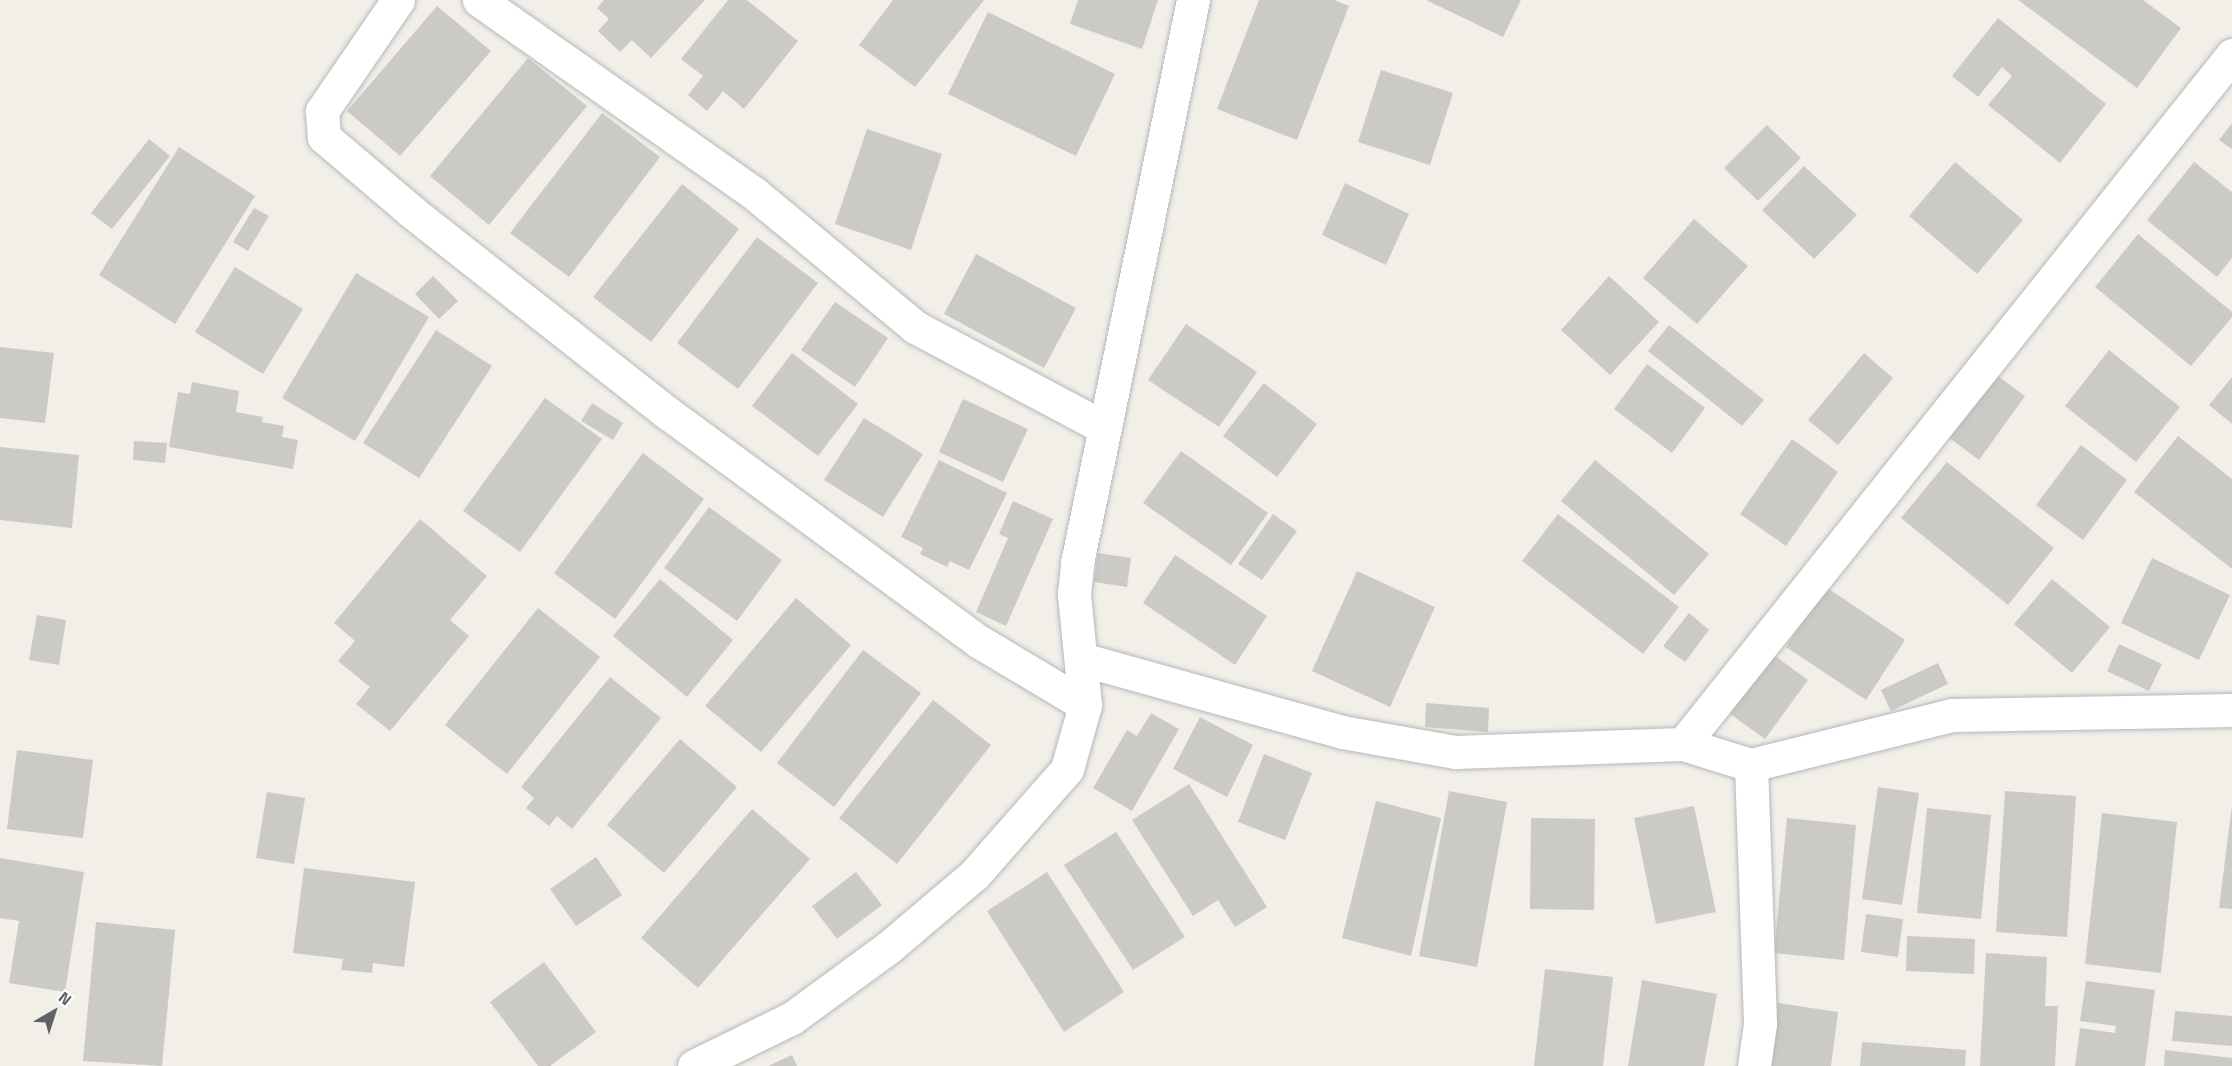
<!DOCTYPE html>
<style>
body{margin:0}
#map{position:relative;width:2232px;height:1066px;overflow:hidden;background:#f1efe8;font-family:"Titillium Web",sans-serif}
div>[style]{position:absolute}
[style*='--x']{left:calc(var(--x)*1px);top:calc(var(--y)*1px);width:calc(var(--w)*1px);rotate:calc(var(--a)*1deg)}
.building>*{inset:0;background:#cccac5}
.roads{filter:drop-shadow(0 0 2px #b5b8bc) drop-shadow(0 0 2px #b5b8bc)}
.street>*{height:33px;margin:-16.5px;padding:0 16.5px;transform-origin:16.5px;border-radius:16.5px;background:#fff}
span{translate:-50% -50%;white-space:nowrap;text-align:center;line-height:1.15;-webkit-text-stroke:4.5px #fff;paint-order:stroke}
.north{position:absolute;left:24px;top:982px;width:60px;height:60px;-webkit-text-stroke:4px #fff;paint-order:stroke;rotate:39deg;font-size:16px;font-weight:700;line-height:24px;text-align:center;color:#5f6368}
.north::after{content:'';display:block;margin:auto;width:21px;height:27px;background:#5f6368;clip-path:polygon(50% 0,100% 100%,50% 72%,0 100%)}
</style>
<div id="map">
<div class="building">
<div style="clip-path:polygon(604px 0,705px 0,651px 58px,632px 40px,620px 52px,598px 31px,609px 19px,597px 8px)"></div>
<div style="clip-path:polygon(728px 0,747px 0,798px 41px,744px 109px,723px 91px,707px 111px,688px 95px,703px 76px,681px 59px)"></div>
<div style="clip-path:polygon(893px 0,984px 0,915px 87px,859px 45px)"></div>
<div style="clip-path:polygon(1078px 0,1158px 0,1142px 49px,1070px 24px)"></div>
<div style="clip-path:polygon(1259px 0,1334px 0,1349px 6px,1297px 140px,1217px 109px)"></div>
<div style="clip-path:polygon(1426px 0,1521px 0,1503px 37px)"></div>
<div style="clip-path:polygon(2018px 0,2143px 0,2181px 28px,2137px 88px)"></div>
<div style="clip-path:polygon(437px 6px,491px 51px,400px 156px,347px 111px)"></div>
<div style="clip-path:polygon(988px 12px,1115px 74px,1076px 156px,948px 94px)"></div>
<div style="clip-path:polygon(1998px 18px,2106px 104px,2060px 163px,1988px 105px,2012px 76px,2002px 67px,1978px 97px,1952px 76px)"></div>
<div style="clip-path:polygon(528px 58px,587px 106px,489px 225px,430px 176px)"></div>
<div style="clip-path:polygon(1381px 70px,1453px 93px,1430px 165px,1358px 142px)"></div>
<div style="clip-path:polygon(602px 113px,660px 157px,569px 277px,510px 233px)"></div>
<div style="clip-path:polygon(2232px 123px,2232px 149px,2219px 140px)"></div>
<div style="clip-path:polygon(1767px 125px,1801px 158px,1758px 201px,1724px 168px)"></div>
<div style="clip-path:polygon(867px 129px,942px 154px,911px 250px,835px 224px)"></div>
<div style="clip-path:polygon(149px 139px,170px 156px,112px 229px,91px 213px)"></div>
<div style="clip-path:polygon(179px 147px,255px 196px,175px 324px,99px 275px)"></div>
<div style="clip-path:polygon(1955px 162px,2023px 220px,1977px 274px,1909px 216px)"></div>
<div style="clip-path:polygon(2194px 162px,2232px 192px,2232px 258px,2217px 277px,2147px 220px)"></div>
<div style="clip-path:polygon(1804px 166px,1857px 215px,1814px 259px,1762px 210px)"></div>
<div style="clip-path:polygon(1345px 183px,1409px 214px,1386px 265px,1322px 235px)"></div>
<div style="clip-path:polygon(682px 184px,739px 229px,651px 342px,593px 297px)"></div>
<div style="clip-path:polygon(254px 208px,269px 216px,248px 251px,233px 242px)"></div>
<div style="clip-path:polygon(1694px 219px,1748px 266px,1697px 324px,1643px 278px)"></div>
<div style="clip-path:polygon(2138px 234px,2232px 312px,2232px 317px,2191px 366px,2095px 287px)"></div>
<div style="clip-path:polygon(757px 237px,818px 283px,738px 389px,677px 343px)"></div>
<div style="clip-path:polygon(976px 254px,1076px 308px,1044px 368px,944px 314px)"></div>
<div style="clip-path:polygon(235px 267px,303px 309px,263px 374px,195px 332px)"></div>
<div style="clip-path:polygon(356px 273px,429px 317px,355px 441px,282px 398px)"></div>
<div style="clip-path:polygon(433px 276px,458px 301px,439px 319px,415px 294px)"></div>
<div style="clip-path:polygon(1609px 276px,1659px 322px,1610px 375px,1561px 330px)"></div>
<div style="clip-path:polygon(835px 302px,888px 338px,855px 387px,801px 350px)"></div>
<div style="clip-path:polygon(1186px 324px,1257px 372px,1219px 427px,1148px 380px)"></div>
<div style="clip-path:polygon(1669px 325px,1764px 400px,1742px 426px,1648px 351px)"></div>
<div style="clip-path:polygon(436px 330px,492px 366px,419px 478px,363px 443px)"></div>
<div style="clip-path:polygon(0 347px,54px 353px,45px 423px,0 418px)"></div>
<div style="clip-path:polygon(2109px 350px,2180px 407px,2136px 462px,2065px 406px)"></div>
<div style="clip-path:polygon(792px 353px,858px 404px,818px 456px,752px 406px)"></div>
<div style="clip-path:polygon(1864px 353px,1893px 378px,1838px 445px,1808px 420px)"></div>
<div style="clip-path:polygon(1647px 364px,1705px 408px,1672px 453px,1614px 409px)"></div>
<div style="clip-path:polygon(1991px 371px,2025px 396px,1979px 460px,1944px 434px)"></div>
<div style="clip-path:polygon(2232px 377px,2232px 424px,2209px 405px)"></div>
<div style="clip-path:polygon(192px 382px,239px 391px,236px 412px,263px 417px,262px 422px,284px 426px,282px 437px,298px 440px,293px 469px,169px 447px,178px 392px,190px 394px)"></div>
<div style="clip-path:polygon(1264px 383px,1317px 424px,1277px 477px,1223px 436px)"></div>
<div style="clip-path:polygon(545px 398px,602px 439px,520px 552px,463px 511px)"></div>
<div style="clip-path:polygon(963px 399px,1028px 429px,1003px 482px,939px 452px)"></div>
<div style="clip-path:polygon(592px 403px,623px 423px,613px 440px,581px 421px)"></div>
<div style="clip-path:polygon(864px 418px,923px 454px,883px 517px,824px 480px)"></div>
<div style="clip-path:polygon(2178px 436px,2232px 479px,2232px 569px,2134px 492px)"></div>
<div style="clip-path:polygon(1792px 439px,1838px 472px,1786px 546px,1740px 514px)"></div>
<div style="clip-path:polygon(134px 441px,167px 443px,165px 463px,133px 460px)"></div>
<div style="clip-path:polygon(2081px 445px,2127px 480px,2083px 540px,2036px 505px)"></div>
<div style="clip-path:polygon(0 447px,79px 455px,72px 528px,0 520px)"></div>
<div style="clip-path:polygon(1181px 451px,1268px 513px,1231px 565px,1143px 503px)"></div>
<div style="clip-path:polygon(643px 453px,704px 499px,615px 619px,554px 573px)"></div>
<div style="clip-path:polygon(939px 460px,1007px 493px,969px 570px,950px 561px,947px 567px,920px 554px,923px 548px,901px 537px)"></div>
<div style="clip-path:polygon(1595px 460px,1709px 554px,1674px 595px,1561px 501px)"></div>
<div style="clip-path:polygon(1947px 462px,2054px 548px,2008px 605px,1901px 518px)"></div>
<div style="clip-path:polygon(1013px 501px,1053px 519px,1006px 626px,976px 612px,1008px 538px,999px 534px)"></div>
<div style="clip-path:polygon(709px 507px,782px 560px,737px 621px,664px 568px)"></div>
<div style="clip-path:polygon(1273px 514px,1297px 531px,1262px 580px,1238px 564px)"></div>
<div style="clip-path:polygon(1558px 514px,1679px 607px,1643px 654px,1522px 561px)"></div>
<div style="clip-path:polygon(420px 519px,487px 576px,450px 620px,469px 636px,390px 731px,356px 704px,370px 687px,338px 661px,355px 641px,334px 623px)"></div>
<div style="clip-path:polygon(1098px 553px,1131px 558px,1127px 587px,1094px 582px)"></div>
<div style="clip-path:polygon(1175px 555px,1267px 616px,1235px 665px,1143px 603px)"></div>
<div style="clip-path:polygon(2152px 558px,2230px 595px,2199px 660px,2121px 623px)"></div>
<div style="clip-path:polygon(1357px 571px,1435px 607px,1390px 707px,1312px 671px)"></div>
<div style="clip-path:polygon(660px 579px,733px 640px,687px 697px,613px 636px)"></div>
<div style="clip-path:polygon(2052px 579px,2110px 627px,2072px 673px,2014px 624px)"></div>
<div style="clip-path:polygon(1826px 587px,1905px 640px,1866px 700px,1786px 647px)"></div>
<div style="clip-path:polygon(796px 598px,851px 645px,761px 752px,705px 706px)"></div>
<div style="clip-path:polygon(538px 608px,600px 657px,507px 774px,445px 725px)"></div>
<div style="clip-path:polygon(1689px 613px,1709px 630px,1685px 662px,1663px 646px)"></div>
<div style="clip-path:polygon(37px 615px,66px 620px,59px 665px,29px 660px)"></div>
<div style="clip-path:polygon(2119px 644px,2162px 664px,2149px 691px,2107px 671px)"></div>
<div style="clip-path:polygon(863px 650px,921px 693px,834px 807px,777px 763px)"></div>
<div style="clip-path:polygon(1772px 654px,1808px 680px,1765px 739px,1729px 713px)"></div>
<div style="clip-path:polygon(1938px 663px,1948px 684px,1891px 711px,1881px 690px)"></div>
<div style="clip-path:polygon(610px 677px,661px 718px,572px 829px,557px 816px,549px 826px,526px 808px,534px 798px,521px 787px)"></div>
<div style="clip-path:polygon(933px 700px,991px 745px,897px 864px,839px 818px)"></div>
<div style="clip-path:polygon(1426px 703px,1489px 708px,1488px 732px,1425px 727px)"></div>
<div style="clip-path:polygon(1151px 713px,1179px 729px,1132px 811px,1093px 788px,1127px 730px,1137px 736px)"></div>
<div style="clip-path:polygon(1200px 717px,1253px 745px,1227px 797px,1173px 769px)"></div>
<div style="clip-path:polygon(680px 739px,737px 787px,664px 873px,607px 825px)"></div>
<div style="clip-path:polygon(17px 750px,93px 760px,83px 838px,7px 829px)"></div>
<div style="clip-path:polygon(1264px 754px,1312px 773px,1285px 840px,1238px 822px)"></div>
<div style="clip-path:polygon(1189px 784px,1267px 907px,1235px 927px,1218px 900px,1193px 916px,1132px 820px)"></div>
<div style="clip-path:polygon(1878px 787px,1919px 793px,1902px 905px,1862px 899px)"></div>
<div style="clip-path:polygon(1449px 791px,1507px 802px,1477px 967px,1419px 956px)"></div>
<div style="clip-path:polygon(2005px 791px,2076px 796px,2067px 937px,1996px 932px)"></div>
<div style="clip-path:polygon(267px 792px,305px 798px,294px 864px,256px 858px)"></div>
<div style="clip-path:polygon(1376px 801px,1441px 818px,1411px 956px,1342px 938px)"></div>
<div style="clip-path:polygon(2232px 805px,2232px 909px,2219px 908px)"></div>
<div style="clip-path:polygon(1694px 806px,1716px 912px,1656px 924px,1634px 818px)"></div>
<div style="clip-path:polygon(1927px 808px,1991px 815px,1981px 919px,1917px 913px)"></div>
<div style="clip-path:polygon(752px 809px,810px 859px,698px 988px,641px 938px)"></div>
<div style="clip-path:polygon(2102px 813px,2177px 822px,2161px 973px,2085px 964px)"></div>
<div style="clip-path:polygon(1531px 818px,1595px 819px,1594px 910px,1530px 909px)"></div>
<div style="clip-path:polygon(1787px 818px,1856px 825px,1844px 960px,1774px 953px)"></div>
<div style="clip-path:polygon(1116px 832px,1185px 937px,1133px 970px,1064px 865px)"></div>
<div style="clip-path:polygon(596px 857px,622px 895px,576px 926px,550px 889px)"></div>
<div style="clip-path:polygon(0 858px,84px 872px,65px 992px,9px 983px,19px 921px,0 918px)"></div>
<div style="clip-path:polygon(304px 868px,415px 882px,404px 967px,373px 963px,372px 973px,341px 970px,343px 959px,293px 953px)"></div>
<div style="clip-path:polygon(856px 872px,882px 905px,837px 939px,812px 906px)"></div>
<div style="clip-path:polygon(1047px 872px,1124px 992px,1064px 1032px,987px 911px)"></div>
<div style="clip-path:polygon(1866px 914px,1903px 919px,1898px 957px,1861px 952px)"></div>
<div style="clip-path:polygon(96px 922px,175px 930px,162px 1066px,83px 1061px)"></div>
<div style="clip-path:polygon(1907px 936px,1975px 939px,1974px 974px,1906px 971px)"></div>
<div style="clip-path:polygon(1986px 953px,2047px 957px,2045px 1006px,2058px 1006px,2055px 1066px,1980px 1066px)"></div>
<div style="clip-path:polygon(544px 962px,596px 1032px,550px 1066px,538px 1066px,490px 1002px)"></div>
<div style="clip-path:polygon(1545px 969px,1613px 977px,1603px 1066px,1534px 1066px)"></div>
<div style="clip-path:polygon(1642px 980px,1717px 994px,1704px 1066px,1628px 1066px)"></div>
<div style="clip-path:polygon(2086px 981px,2155px 990px,2145px 1066px,2075px 1066px,2080px 1028px,2115px 1033px,2116px 1026px,2080px 1021px)"></div>
<div style="clip-path:polygon(1778px 1003px,1838px 1012px,1831px 1066px,1770px 1066px)"></div>
<div style="clip-path:polygon(2175px 1011px,2232px 1016px,2232px 1046px,2172px 1041px)"></div>
<div style="clip-path:polygon(1862px 1042px,1966px 1050px,1965px 1066px,1860px 1066px)"></div>
<div style="clip-path:polygon(2165px 1050px,2232px 1058px,2232px 1066px,2164px 1066px)"></div>
<div style="clip-path:polygon(792px 1055px,797px 1066px,768px 1066px)"></div>
</div>
<div class="roads">
<div class="street">
<div style="--x:398;--y:0;--w:135;--a:124.4"></div>
<div style="--x:322;--y:111;--w:26;--a:86"></div>
<div style="--x:324;--y:137;--w:116;--a:40.4"></div>
<div style="--x:412;--y:212;--w:327;--a:38.2"></div>
<div style="--x:669;--y:414;--w:383;--a:36.3"></div>
<div style="--x:978;--y:641;--w:125;--a:30.9"></div>
<div style="--x:479;--y:0;--w:337;--a:35.1"></div>
<div style="--x:755;--y:194;--w:208;--a:39.7"></div>
<div style="--x:915;--y:327;--w:215;--a:28"></div>
<div style="--x:1081;--y:659;--w:271;--a:15.6"></div>
<div style="--x:1342;--y:732;--w:115;--a:10"></div>
<div style="--x:1455;--y:752;--w:228;--a:-2"></div>
<div style="--x:1683;--y:744;--w:71;--a:17.2"></div>
<div style="--x:1751;--y:765;--w:207;--a:-14"></div>
<div style="--x:1952;--y:715;--w:280;--a:-1"></div>
<div style="--x:1683;--y:744;--w:881;--a:-51.45"></div>
<div style="--x:1751;--y:765;--w:259;--a:88"></div>
<div style="--x:1760;--y:1024;--w:42;--a:98.1"></div>
<div style="--x:694;--y:1066;--w:109;--a:-26.1"></div>
<div style="--x:792;--y:1018;--w:120;--a:-36.2"></div>
<div style="--x:889;--y:947;--w:111;--a:-40.3"></div>
<div style="--x:974;--y:875;--w:141;--a:-48.7"></div>
<div style="--x:1067;--y:769;--w:66;--a:-74.3"></div>
<div style="--x:1085;--y:705;--w:112;--a:-95.7"></div>
<div style="--x:1074;--y:594;--w:31;--a:-84"></div>
<div style="--x:1077;--y:563;--w:575;--a:-78.36"></div>
</div>
</div>
<div class="north">N</div>
</div>
